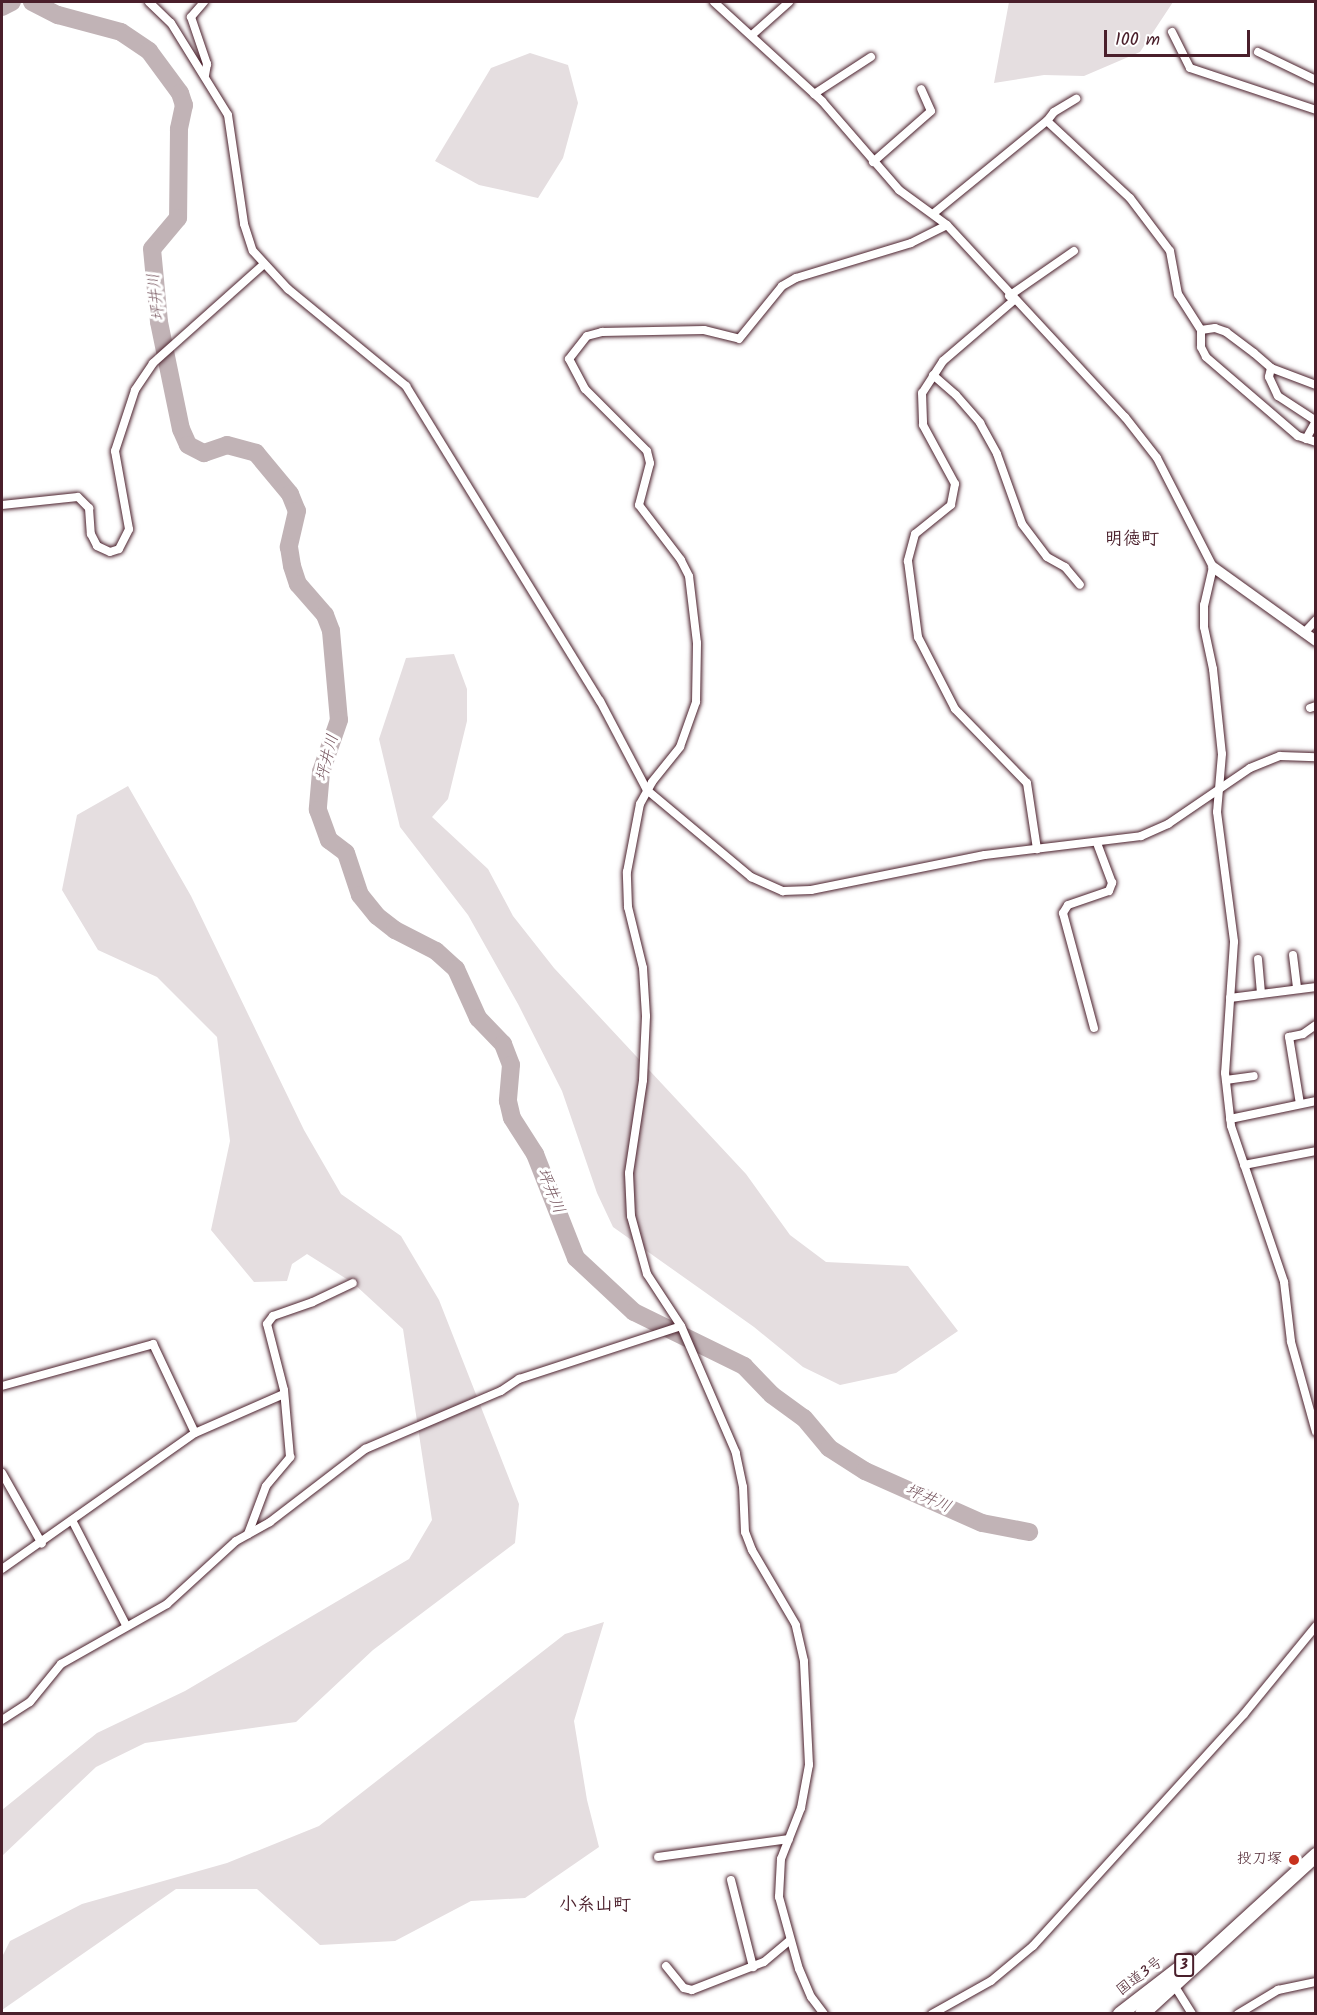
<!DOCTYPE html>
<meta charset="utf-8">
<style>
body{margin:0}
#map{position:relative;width:1317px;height:2015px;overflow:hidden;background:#fff;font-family:Kalam,"Klee One",sans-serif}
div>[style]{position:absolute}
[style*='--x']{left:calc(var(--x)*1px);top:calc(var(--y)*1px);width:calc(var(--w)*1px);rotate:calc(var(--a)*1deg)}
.green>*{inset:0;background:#e5dee0}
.river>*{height:18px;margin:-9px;padding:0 9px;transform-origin:9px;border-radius:9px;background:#c1b3b6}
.roads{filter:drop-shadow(0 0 2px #4a1f2b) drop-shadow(0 0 2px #4a1f2b)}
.minor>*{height:8px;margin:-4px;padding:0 4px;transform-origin:4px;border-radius:4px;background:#fff}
.tertiary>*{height:10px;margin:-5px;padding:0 5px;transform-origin:5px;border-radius:5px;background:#fff}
.trunk>*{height:14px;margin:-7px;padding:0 7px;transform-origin:7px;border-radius:7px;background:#fff}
.dots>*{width:16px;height:16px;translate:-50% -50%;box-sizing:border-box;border:3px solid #fff;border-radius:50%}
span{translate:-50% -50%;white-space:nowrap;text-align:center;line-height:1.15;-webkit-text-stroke:6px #fff;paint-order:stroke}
.shield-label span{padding:2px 4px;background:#fff;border:2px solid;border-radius:4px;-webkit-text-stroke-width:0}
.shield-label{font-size:14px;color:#4a1f2b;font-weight:700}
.poi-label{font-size:15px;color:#4a1f2b}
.right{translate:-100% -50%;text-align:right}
.street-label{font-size:15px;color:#4a1f2b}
.water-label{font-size:16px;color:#74535c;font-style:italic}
.quarter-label{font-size:18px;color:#4a1f2b;font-weight:700}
.frame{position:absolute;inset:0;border:3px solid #4a1f2b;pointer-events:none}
.scale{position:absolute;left:1104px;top:30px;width:146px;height:27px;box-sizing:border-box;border:3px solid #4a1f2b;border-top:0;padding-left:8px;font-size:18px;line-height:21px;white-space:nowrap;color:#4a1f2b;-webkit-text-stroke:4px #fff;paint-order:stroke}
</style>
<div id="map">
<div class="green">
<div style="clip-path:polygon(1009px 2px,1173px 2px,1140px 52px,1084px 76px,1044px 75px,994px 83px)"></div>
<div style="clip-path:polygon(530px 53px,568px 65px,578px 103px,563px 158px,538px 198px,479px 185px,435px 161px,491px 68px)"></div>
<div style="clip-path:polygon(454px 654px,467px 689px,467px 721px,448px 799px,432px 817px,488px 869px,513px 916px,554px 968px,746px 1174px,790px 1235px,826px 1262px,908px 1266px,958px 1331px,896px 1373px,840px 1385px,803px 1367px,754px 1327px,613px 1227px,597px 1193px,562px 1091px,518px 1004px,468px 915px,400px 827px,379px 739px,406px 658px)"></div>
<div style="clip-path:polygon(128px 786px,191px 896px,304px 1130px,341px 1194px,401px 1236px,439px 1300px,519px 1504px,515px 1543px,373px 1650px,296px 1722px,145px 1743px,96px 1767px,2px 1856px,2px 1810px,97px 1733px,185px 1691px,409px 1559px,432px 1520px,403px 1329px,353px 1283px,307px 1254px,292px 1264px,287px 1281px,254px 1282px,211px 1230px,230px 1141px,217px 1037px,157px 977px,98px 950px,62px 890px,77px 815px)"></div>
<div style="clip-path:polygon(604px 1622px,574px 1721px,587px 1800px,599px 1847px,525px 1898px,471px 1901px,395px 1941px,320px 1945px,257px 1889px,176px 1889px,2px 2010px,2px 1957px,10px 1941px,82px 1904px,227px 1863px,319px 1826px,565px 1634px)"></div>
</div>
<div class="river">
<div style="--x:32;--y:2;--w:29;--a:27"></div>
<div style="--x:58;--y:15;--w:65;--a:15.1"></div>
<div style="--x:121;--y:32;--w:34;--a:34"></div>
<div style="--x:149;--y:51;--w:52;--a:53.6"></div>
<div style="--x:180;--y:93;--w:13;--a:72"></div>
<div style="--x:184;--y:105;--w:25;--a:102"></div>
<div style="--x:179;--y:129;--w:89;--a:90.6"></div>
<div style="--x:178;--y:218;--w:40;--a:130"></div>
<div style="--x:152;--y:249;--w:73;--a:84.5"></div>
<div style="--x:159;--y:322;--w:109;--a:78.4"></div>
<div style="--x:181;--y:429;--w:17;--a:66"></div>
<div style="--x:188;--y:445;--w:18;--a:27"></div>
<div style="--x:204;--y:453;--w:24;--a:-19"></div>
<div style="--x:227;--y:445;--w:30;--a:15"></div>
<div style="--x:256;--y:453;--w:53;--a:50.3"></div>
<div style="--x:290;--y:494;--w:18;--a:68"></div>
<div style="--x:297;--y:511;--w:37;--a:103"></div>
<div style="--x:289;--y:547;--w:19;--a:81"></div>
<div style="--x:292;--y:566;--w:19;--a:72"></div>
<div style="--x:298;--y:584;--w:41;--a:48.9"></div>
<div style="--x:325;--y:615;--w:17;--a:69"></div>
<div style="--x:331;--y:631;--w:89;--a:84.9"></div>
<div style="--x:339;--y:720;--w:55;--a:109.1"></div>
<div style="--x:321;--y:772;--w:38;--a:95"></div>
<div style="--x:318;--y:810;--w:32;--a:70"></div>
<div style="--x:329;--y:840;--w:21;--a:37"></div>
<div style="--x:346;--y:853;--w:44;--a:71.6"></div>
<div style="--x:360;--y:895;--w:27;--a:51"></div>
<div style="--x:377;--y:916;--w:23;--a:38"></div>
<div style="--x:395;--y:930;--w:46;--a:27.1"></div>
<div style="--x:436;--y:951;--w:27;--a:42"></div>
<div style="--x:456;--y:969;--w:54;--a:65.8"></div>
<div style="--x:478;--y:1018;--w:36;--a:46"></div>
<div style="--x:503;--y:1044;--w:22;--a:69"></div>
<div style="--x:511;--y:1065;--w:36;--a:95"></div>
<div style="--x:508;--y:1101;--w:17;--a:77"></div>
<div style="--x:512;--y:1118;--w:43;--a:57.4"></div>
<div style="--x:535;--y:1154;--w:112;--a:68.5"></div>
<div style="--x:576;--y:1258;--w:79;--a:43"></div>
<div style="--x:634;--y:1312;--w:123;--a:26.1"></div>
<div style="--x:744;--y:1366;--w:40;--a:46"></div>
<div style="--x:772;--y:1395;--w:39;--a:36"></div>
<div style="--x:804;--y:1418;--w:39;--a:50"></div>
<div style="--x:829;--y:1448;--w:43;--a:32.6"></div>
<div style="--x:865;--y:1471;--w:128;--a:24"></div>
<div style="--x:982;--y:1523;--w:48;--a:10.8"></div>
<div style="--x:2;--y:7;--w:11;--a:-27"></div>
</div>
<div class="roads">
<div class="minor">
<div style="--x:149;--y:2;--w:30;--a:44"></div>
<div style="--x:171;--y:23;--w:108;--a:58.2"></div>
<div style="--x:228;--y:115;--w:110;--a:81.6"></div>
<div style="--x:244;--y:224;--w:28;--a:72"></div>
<div style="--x:253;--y:251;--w:52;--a:47.4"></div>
<div style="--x:288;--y:289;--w:153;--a:39.4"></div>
<div style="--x:406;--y:386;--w:370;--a:58.4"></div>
<div style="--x:600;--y:701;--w:101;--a:62.2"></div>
<div style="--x:647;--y:790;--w:136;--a:39.9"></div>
<div style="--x:751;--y:877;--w:35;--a:24"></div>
<div style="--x:783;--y:891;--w:28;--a:-2"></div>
<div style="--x:811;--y:890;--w:177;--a:-11.4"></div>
<div style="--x:985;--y:855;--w:157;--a:-6.9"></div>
<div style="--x:1141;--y:836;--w:30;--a:-24"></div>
<div style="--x:1168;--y:824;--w:99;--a:-34.3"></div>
<div style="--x:1250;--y:768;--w:32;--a:-22"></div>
<div style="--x:1280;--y:756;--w:36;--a:2"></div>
<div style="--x:204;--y:2;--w:20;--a:131"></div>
<div style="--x:191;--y:17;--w:50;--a:71.2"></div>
<div style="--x:207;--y:64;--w:11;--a:100"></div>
<div style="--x:714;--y:2;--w:147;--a:42.5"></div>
<div style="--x:822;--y:101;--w:118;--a:49.1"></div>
<div style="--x:899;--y:190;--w:59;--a:36.1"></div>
<div style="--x:947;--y:225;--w:262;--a:47.2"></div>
<div style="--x:1125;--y:417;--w:52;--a:52"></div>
<div style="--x:1157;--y:458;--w:123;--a:62.8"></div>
<div style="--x:1213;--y:567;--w:39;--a:103"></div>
<div style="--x:1204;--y:605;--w:22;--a:90"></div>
<div style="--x:1204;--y:627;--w:43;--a:77.9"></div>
<div style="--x:1213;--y:669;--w:85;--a:84"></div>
<div style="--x:1222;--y:754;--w:58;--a:94.9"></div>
<div style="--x:1217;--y:812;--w:131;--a:82.5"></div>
<div style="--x:1234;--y:942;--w:131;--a:93.9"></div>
<div style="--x:1225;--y:1073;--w:53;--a:83.5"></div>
<div style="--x:1231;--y:1126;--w:165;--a:71.2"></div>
<div style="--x:1284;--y:1282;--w:60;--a:83.3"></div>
<div style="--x:1291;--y:1342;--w:93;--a:74.5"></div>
<div style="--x:1172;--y:32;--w:40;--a:63.4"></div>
<div style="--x:1190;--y:68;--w:133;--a:18.4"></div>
<div style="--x:752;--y:35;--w:50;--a:-41.7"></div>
<div style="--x:1258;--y:52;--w:64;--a:25.8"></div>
<div style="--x:814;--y:94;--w:68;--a:-33"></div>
<div style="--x:1047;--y:121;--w:11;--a:-52"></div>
<div style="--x:1054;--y:112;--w:26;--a:-31"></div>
<div style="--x:873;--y:162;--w:77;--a:-41.3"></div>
<div style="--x:931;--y:111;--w:24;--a:-114"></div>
<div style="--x:934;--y:213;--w:146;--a:-39.2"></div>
<div style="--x:1047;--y:121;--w:113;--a:42.9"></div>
<div style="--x:1130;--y:198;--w:66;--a:53"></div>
<div style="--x:1170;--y:251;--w:44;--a:79.5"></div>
<div style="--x:1178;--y:294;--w:43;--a:57.4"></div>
<div style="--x:1201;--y:330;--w:17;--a:90"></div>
<div style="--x:1201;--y:347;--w:11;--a:63"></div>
<div style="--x:1206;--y:357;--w:121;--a:40.7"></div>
<div style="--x:1298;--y:436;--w:19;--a:18"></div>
<div style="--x:1009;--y:296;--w:79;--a:-34.7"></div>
<div style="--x:1013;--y:301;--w:92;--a:139.4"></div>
<div style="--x:943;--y:361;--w:38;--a:123"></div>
<div style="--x:922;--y:393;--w:32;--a:88"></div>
<div style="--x:923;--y:425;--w:67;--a:61.5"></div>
<div style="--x:955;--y:484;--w:21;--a:101"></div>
<div style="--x:951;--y:505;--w:46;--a:141.1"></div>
<div style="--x:915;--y:534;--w:28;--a:105"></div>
<div style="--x:908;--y:561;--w:77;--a:82.5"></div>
<div style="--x:918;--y:637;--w:81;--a:62.8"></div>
<div style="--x:955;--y:709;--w:103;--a:45.8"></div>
<div style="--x:1027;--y:783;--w:67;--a:81.4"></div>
<div style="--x:1201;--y:330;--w:14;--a:-8"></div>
<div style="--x:1215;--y:328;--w:12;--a:20"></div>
<div style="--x:1226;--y:332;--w:35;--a:37"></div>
<div style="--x:1254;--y:353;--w:23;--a:41"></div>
<div style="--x:1271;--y:368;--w:9;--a:103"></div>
<div style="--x:1269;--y:377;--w:21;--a:65"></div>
<div style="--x:1278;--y:396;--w:45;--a:33.3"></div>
<div style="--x:1271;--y:368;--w:48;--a:20.7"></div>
<div style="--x:933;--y:375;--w:30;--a:41"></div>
<div style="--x:956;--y:395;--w:37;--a:49"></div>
<div style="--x:980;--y:423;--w:35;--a:61"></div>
<div style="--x:997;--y:454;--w:74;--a:70.3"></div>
<div style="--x:1022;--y:524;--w:41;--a:52.9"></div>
<div style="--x:1047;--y:557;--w:21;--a:29"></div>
<div style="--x:1065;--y:567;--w:23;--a:50"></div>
<div style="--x:1306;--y:439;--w:21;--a:-61"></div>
<div style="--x:2;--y:505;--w:76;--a:-6"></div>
<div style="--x:78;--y:497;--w:16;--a:45"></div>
<div style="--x:89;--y:508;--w:26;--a:86"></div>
<div style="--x:91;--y:534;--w:13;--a:63"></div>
<div style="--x:97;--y:546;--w:14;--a:25"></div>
<div style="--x:110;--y:552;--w:9;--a:-18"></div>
<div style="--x:119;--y:549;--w:22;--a:-63"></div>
<div style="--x:129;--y:529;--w:79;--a:-100.2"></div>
<div style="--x:115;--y:451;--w:64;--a:-71.8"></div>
<div style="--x:135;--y:390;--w:32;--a:-56"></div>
<div style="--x:153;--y:363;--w:147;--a:-41.7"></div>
<div style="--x:1304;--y:633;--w:18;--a:-47"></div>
<div style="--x:1310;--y:708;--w:6;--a:-18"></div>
<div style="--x:1293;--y:955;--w:34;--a:83"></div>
<div style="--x:1258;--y:959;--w:35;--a:85"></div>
<div style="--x:1230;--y:998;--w:87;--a:-7.3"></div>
<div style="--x:1094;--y:1028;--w:119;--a:-105.1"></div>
<div style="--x:1063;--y:913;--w:9;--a:-58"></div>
<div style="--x:1068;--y:905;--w:43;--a:-18.9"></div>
<div style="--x:1109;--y:891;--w:9;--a:-69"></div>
<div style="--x:1112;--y:883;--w:43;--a:-110.6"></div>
<div style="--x:1226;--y:1080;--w:28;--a:-8"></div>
<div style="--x:1300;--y:1104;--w:68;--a:-99.3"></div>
<div style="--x:1289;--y:1037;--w:14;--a:-12"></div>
<div style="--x:1303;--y:1034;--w:16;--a:-35"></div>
<div style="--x:1230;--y:1119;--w:88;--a:-11.8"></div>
<div style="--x:1244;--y:1165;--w:73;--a:-11"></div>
<div style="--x:2;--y:1386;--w:157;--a:-15.5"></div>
<div style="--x:153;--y:1344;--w:98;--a:64.7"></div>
<div style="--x:2;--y:1473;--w:81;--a:60.6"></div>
<div style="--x:73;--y:1522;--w:116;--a:62.8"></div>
<div style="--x:248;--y:1534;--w:51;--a:-69.4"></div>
<div style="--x:266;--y:1486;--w:38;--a:-50"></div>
<div style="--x:290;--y:1457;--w:67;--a:-95.1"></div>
<div style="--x:284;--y:1390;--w:68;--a:-104.4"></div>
<div style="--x:267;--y:1324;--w:10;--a:-53"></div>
<div style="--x:273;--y:1316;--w:42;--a:-19.3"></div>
<div style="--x:313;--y:1302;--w:44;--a:-25.4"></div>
<div style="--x:2;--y:1569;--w:236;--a:-35.2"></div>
<div style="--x:195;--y:1433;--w:97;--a:-23.7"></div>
<div style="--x:2;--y:1720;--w:33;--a:-33"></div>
<div style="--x:30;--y:1702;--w:49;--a:-50.8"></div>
<div style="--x:61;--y:1664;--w:122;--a:-29.5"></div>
<div style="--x:167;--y:1604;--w:93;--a:-42.4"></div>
<div style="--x:236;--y:1541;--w:39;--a:-29"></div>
<div style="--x:270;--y:1522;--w:120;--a:-37.5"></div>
<div style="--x:365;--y:1449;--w:148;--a:-23.1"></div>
<div style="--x:501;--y:1391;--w:22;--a:-34"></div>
<div style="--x:519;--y:1379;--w:170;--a:-18.1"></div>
<div style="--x:658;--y:1857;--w:132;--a:-7.8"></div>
<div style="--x:731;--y:1880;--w:90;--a:75.8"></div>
<div style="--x:666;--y:1966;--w:28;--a:51"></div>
<div style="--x:684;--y:1988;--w:8;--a:14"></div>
<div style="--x:692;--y:1990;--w:77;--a:-21.3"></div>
<div style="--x:764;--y:1962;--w:33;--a:-40"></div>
<div style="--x:1174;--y:1985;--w:34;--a:58"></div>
<div style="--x:824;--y:2014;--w:21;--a:-127"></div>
<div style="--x:811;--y:1997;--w:30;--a:-113"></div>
<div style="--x:799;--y:1969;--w:75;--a:-105.5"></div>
<div style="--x:779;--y:1897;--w:38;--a:-87"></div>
<div style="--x:781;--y:1859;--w:55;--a:-68.6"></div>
<div style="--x:801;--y:1808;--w:44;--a:-79.5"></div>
<div style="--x:809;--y:1765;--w:104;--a:-92.8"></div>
<div style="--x:804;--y:1661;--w:37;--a:-103"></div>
<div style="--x:796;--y:1625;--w:87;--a:-120.4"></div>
<div style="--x:752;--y:1550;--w:19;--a:-111"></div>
<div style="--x:745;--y:1532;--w:45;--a:-92.5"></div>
<div style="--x:743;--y:1487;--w:35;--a:-102"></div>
<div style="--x:736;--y:1453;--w:138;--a:-113.4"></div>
<div style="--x:681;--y:1326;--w:62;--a:-123.2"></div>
<div style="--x:647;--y:1274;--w:60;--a:-105.4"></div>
<div style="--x:631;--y:1216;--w:43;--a:-92.7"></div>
<div style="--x:629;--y:1173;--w:94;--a:-81.4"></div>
<div style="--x:643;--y:1080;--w:64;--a:-87.3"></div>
<div style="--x:646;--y:1016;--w:48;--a:-93.6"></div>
<div style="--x:643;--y:968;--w:63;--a:-103.8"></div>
<div style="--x:628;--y:907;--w:35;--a:-92"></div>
<div style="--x:627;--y:872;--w:69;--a:-79.2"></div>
<div style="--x:640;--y:804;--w:25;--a:-61"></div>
<div style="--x:652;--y:782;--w:45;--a:-51.3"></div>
<div style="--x:680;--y:747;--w:48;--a:-70.4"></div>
<div style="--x:696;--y:702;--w:59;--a:-89"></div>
<div style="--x:697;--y:643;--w:67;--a:-96.8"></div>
<div style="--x:689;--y:576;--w:18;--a:-117"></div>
<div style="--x:681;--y:560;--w:69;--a:-127.4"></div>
<div style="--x:639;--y:505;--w:43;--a:-75.3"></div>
<div style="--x:650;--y:463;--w:12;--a:-104"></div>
<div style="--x:647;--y:451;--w:88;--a:-135"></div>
<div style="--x:585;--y:389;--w:34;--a:-118"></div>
<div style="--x:569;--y:359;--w:29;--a:-52"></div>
<div style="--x:587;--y:336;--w:16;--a:-15"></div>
<div style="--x:602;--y:332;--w:102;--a:-1.1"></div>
<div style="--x:704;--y:330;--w:36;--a:14"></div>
<div style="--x:739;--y:339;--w:68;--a:-50.9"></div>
<div style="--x:782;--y:286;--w:16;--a:-30"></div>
<div style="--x:796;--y:278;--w:120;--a:-16.9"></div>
<div style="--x:911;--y:243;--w:40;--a:-26.6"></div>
<div style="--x:932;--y:2014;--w:68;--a:-29.2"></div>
<div style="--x:991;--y:1981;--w:55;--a:-39.8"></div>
<div style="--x:1033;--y:1946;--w:314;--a:-47.7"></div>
<div style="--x:1244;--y:1714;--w:114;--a:-50.7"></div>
<div style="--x:1238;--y:2014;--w:47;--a:-31"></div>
<div style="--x:1278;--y:1990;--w:39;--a:-12"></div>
</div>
<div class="tertiary">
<div style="--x:1213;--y:567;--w:127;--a:35.7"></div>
</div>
<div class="trunk">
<div style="--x:1120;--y:2014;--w:88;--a:-37.6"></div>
<div style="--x:1142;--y:2014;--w:236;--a:-42.4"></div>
</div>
</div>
<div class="dots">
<div style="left:1294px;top:1860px;background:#c8321e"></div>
</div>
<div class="shield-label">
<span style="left:1184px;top:1965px">3</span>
</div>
<div class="poi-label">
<span class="right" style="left:1282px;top:1860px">投刀塚</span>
</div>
<div class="street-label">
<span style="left:1140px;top:1977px;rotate:-37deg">国道3号</span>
</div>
<div class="water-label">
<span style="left:157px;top:297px;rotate:-97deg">坪井川</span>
<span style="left:328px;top:758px;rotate:-75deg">坪井川</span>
<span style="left:550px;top:1191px;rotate:68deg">坪井川</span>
<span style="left:928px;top:1499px;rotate:24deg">坪井川</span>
</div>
<div class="quarter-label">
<span style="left:1132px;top:540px">明徳町</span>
<span style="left:595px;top:1906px">小糸山町</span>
</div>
<div class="frame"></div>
<div class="scale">100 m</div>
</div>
